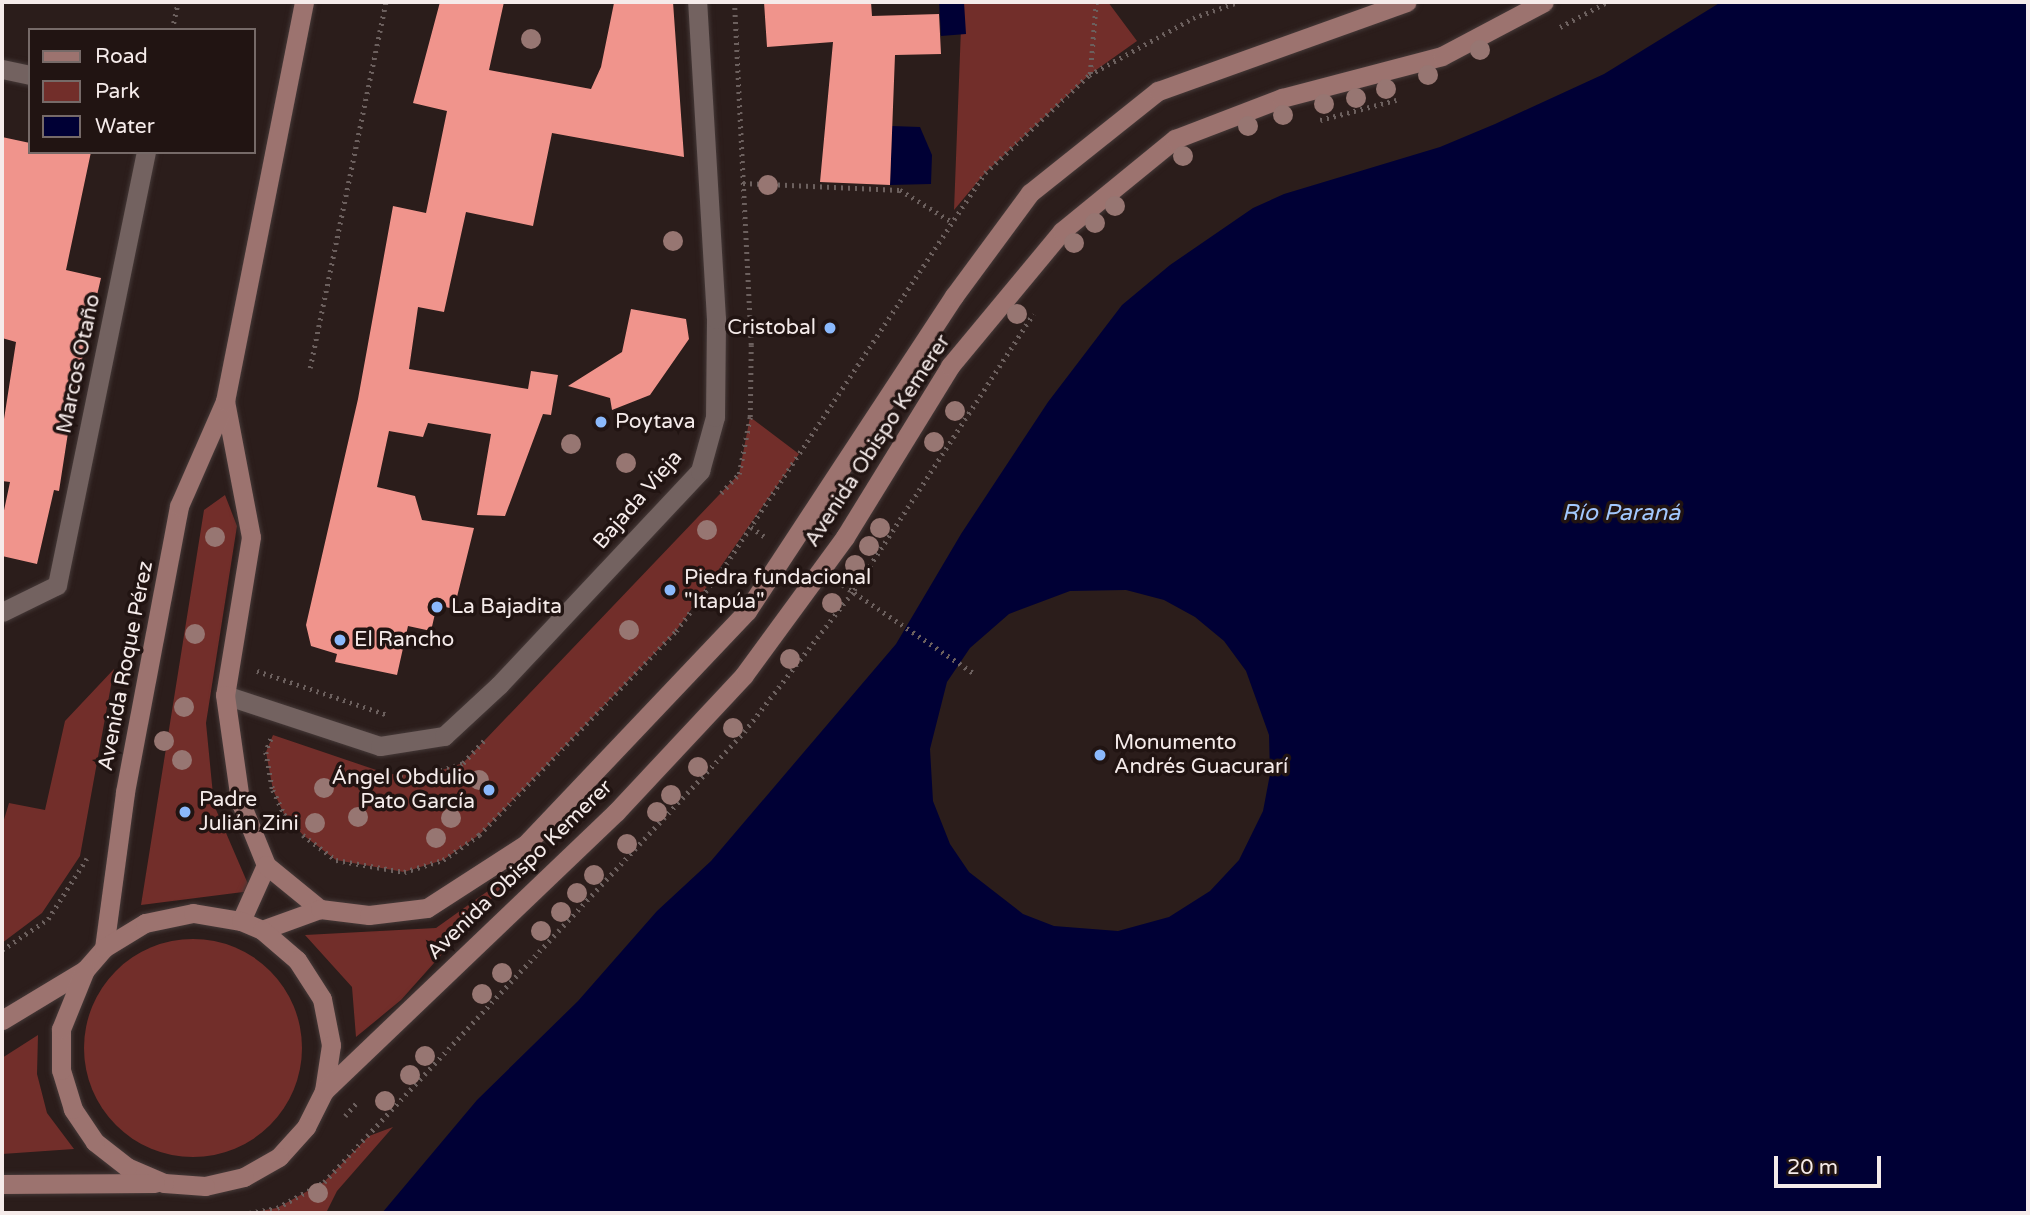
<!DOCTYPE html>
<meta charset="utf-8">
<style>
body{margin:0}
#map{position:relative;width:2030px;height:1215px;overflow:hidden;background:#2b1d1b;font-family:"Varela Round",sans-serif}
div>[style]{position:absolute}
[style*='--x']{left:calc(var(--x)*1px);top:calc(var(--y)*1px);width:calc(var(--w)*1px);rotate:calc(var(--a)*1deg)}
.green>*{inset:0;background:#722e2a}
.round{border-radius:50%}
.water>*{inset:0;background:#000035}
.building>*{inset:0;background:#f0948c}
.path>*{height:4.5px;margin-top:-2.25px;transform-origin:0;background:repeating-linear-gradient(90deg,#6c605e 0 2px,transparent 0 7px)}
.roads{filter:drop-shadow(0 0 2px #453938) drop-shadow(0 0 2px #453938)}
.minor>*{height:19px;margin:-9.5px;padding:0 9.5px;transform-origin:9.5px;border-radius:9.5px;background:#736260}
.secondary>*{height:19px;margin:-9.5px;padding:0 9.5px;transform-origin:9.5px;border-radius:9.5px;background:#9c736f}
.trees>*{width:20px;height:20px;margin:-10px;border-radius:50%;background:#977672}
.dots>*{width:19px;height:19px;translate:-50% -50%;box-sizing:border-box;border:4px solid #211412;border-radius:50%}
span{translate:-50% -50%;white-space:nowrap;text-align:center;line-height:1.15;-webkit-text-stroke:7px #211412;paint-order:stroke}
.poi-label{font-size:21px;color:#f5ebea}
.right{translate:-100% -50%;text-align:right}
.left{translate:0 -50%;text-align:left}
.street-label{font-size:21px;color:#f5ebea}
.water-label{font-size:23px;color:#a3c8fe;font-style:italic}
.frame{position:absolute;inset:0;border:4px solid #f5ebea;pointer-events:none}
.legend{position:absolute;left:28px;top:28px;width:228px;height:126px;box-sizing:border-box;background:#211412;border:2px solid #766a68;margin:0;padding:9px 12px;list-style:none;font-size:21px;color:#f5ebea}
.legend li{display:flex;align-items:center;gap:14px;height:35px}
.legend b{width:35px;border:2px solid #766a68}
.scale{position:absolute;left:1774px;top:1156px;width:107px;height:32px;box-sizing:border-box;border:4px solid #f5ebea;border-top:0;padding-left:9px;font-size:21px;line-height:24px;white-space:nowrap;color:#f5ebea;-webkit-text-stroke:5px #211412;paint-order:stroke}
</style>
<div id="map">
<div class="green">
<div style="clip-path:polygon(962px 2px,1108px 2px,1137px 41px,1089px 75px,985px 173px,954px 210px)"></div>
<div style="clip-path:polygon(750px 417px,799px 454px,676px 631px,479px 835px,443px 860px,404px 872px,336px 860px,303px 835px,284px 814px,273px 790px,266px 752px,273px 735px,388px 774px,427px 775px,463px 763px,739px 474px)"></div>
<div style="clip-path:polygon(225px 495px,237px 526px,206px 723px,214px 805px,251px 891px,141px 905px,204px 510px)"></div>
<div style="clip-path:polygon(114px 669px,80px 856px,42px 913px,2px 943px,2px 826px,9px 803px,45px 810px,65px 721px)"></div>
<div style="clip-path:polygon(516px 871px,401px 1000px,356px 1037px,352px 987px,305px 935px,436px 928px)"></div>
<div class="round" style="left:84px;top:939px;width:218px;height:218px"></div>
<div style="clip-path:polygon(38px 1035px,37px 1074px,47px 1113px,74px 1149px,2px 1154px,2px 1058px)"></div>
<div style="clip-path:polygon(393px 1127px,337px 1191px,326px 1213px,249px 1213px,277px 1208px,324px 1182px,369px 1136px)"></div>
</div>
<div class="water">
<div style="clip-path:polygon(939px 2px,964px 2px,966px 34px,941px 36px)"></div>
<div style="clip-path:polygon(evenodd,1721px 2px,2028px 2px,2028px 1213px,382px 1213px,477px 1100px,578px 1001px,657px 911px,711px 861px,896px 644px,961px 534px,1048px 402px,1122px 305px,1170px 265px,1253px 208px,1284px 194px,1440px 147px,1495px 124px,1604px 74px,1721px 2px,1126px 590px,1164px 600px,1195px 617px,1224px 641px,1246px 671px,1269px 735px,1270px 774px,1263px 811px,1239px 860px,1210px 891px,1169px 917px,1118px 931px,1054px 926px,1023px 914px,969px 872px,950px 844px,933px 801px,930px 749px,947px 682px,970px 648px,1009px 614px,1070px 591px,1126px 590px)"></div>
<div style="clip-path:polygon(892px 126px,920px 127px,932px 155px,931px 184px,890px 185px)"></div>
</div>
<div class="building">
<div style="clip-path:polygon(440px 2px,504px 2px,489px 70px,591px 89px,601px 67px,614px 3px,673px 2px,684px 157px,552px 133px,533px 226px,466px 212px,444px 312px,418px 307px,409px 369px,528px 389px,531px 371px,558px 375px,551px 415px,543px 414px,505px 516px,477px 515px,491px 434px,428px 423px,423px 437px,389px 431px,377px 487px,415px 496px,422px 520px,474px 528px,454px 609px,437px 605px,431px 631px,408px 626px,397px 675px,335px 662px,337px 654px,311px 646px,306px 625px,358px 399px,393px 206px,426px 213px,447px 111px,413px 103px)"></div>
<div style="clip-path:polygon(764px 2px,871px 2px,872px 16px,939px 14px,941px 54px,895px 55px,890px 185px,820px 182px,833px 42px,767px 47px)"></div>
<div style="clip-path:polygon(2px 137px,30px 143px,30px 152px,91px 152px,66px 270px,101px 278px,74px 394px,59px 491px,54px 490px,37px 564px,2px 556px,2px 520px,10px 482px,2px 481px,2px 432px,16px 342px,2px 338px)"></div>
<div style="clip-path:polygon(631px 309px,686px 319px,689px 339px,650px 395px,612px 410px,610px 398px,568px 386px,622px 352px)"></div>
</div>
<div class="path">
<div style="--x:1560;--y:27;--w:53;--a:-28"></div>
<div style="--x:172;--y:30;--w:29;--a:-78"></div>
<div style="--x:1090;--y:74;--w:72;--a:-85.2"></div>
<div style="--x:1320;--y:120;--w:79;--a:-14.7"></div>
<div style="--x:743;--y:183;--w:157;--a:2.6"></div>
<div style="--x:900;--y:190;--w:61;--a:31.6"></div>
<div style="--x:310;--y:368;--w:374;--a:-78.3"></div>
<div style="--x:721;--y:493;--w:26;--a:-47"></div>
<div style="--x:739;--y:474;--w:58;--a:-79.1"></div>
<div style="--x:750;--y:417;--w:72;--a:-89.2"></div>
<div style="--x:751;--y:345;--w:343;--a:-92.8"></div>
<div style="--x:751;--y:527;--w:16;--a:35"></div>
<div style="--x:843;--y:585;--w:159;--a:34"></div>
<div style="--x:257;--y:671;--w:138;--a:18.6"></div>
<div style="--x:271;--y:739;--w:14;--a:111"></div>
<div style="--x:266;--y:752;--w:39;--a:80"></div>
<div style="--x:273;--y:790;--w:26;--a:65"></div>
<div style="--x:284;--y:814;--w:28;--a:48"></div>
<div style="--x:303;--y:835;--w:41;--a:37.1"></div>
<div style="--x:336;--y:860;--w:69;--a:10"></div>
<div style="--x:404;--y:872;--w:41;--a:-17.1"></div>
<div style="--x:443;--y:860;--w:44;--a:-34.8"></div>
<div style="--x:479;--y:835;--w:284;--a:-46"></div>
<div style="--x:676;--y:631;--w:84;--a:-53.3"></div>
<div style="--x:726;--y:564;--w:469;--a:-56.5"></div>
<div style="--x:985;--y:173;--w:143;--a:-43.3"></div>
<div style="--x:1089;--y:75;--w:119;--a:-28.7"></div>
<div style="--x:1193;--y:18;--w:48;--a:-19.6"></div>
<div style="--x:394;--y:774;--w:33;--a:2"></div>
<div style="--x:427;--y:775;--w:38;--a:-18"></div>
<div style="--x:463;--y:763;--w:33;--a:-47"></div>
<div style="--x:2;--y:950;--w:55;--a:-34"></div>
<div style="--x:48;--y:919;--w:72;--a:-57.4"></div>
<div style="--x:345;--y:1116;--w:20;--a:-49"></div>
<div style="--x:249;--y:1213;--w:28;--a:-10"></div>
<div style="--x:277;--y:1208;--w:54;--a:-29"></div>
<div style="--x:324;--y:1182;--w:616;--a:-46.97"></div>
<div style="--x:744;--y:732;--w:180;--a:-52.2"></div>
<div style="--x:854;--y:590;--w:329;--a:-57"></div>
</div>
<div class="roads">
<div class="minor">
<div style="--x:2;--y:69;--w:29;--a:12"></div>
<div style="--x:2;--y:612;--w:61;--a:-26.1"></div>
<div style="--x:57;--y:585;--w:442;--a:-78.4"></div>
<div style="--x:225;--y:695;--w:163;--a:18.2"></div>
<div style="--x:380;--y:746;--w:65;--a:-8.9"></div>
<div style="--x:444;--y:736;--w:75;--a:-42.8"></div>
<div style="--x:499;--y:685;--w:294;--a:-46.8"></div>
<div style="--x:700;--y:471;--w:56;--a:-74.5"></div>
<div style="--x:715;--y:417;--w:98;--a:-89.4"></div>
<div style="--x:716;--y:319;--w:318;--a:-93.4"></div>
</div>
<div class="secondary">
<div style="--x:225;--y:401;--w:138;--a:79.2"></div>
<div style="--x:251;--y:537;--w:160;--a:99.3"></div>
<div style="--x:225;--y:695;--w:107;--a:81.9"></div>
<div style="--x:240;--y:801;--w:69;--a:67.9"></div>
<div style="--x:266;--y:865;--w:61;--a:114.1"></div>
<div style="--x:266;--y:865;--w:70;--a:39.2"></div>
<div style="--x:262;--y:930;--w:62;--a:-19.9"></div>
<div style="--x:320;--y:909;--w:49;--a:7"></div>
<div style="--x:369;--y:915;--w:58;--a:-6.9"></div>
<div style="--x:427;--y:908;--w:118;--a:-32.9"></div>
<div style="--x:526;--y:844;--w:321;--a:-46.5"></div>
<div style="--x:747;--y:611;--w:377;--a:-56.7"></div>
<div style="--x:954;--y:296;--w:128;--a:-53.6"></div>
<div style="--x:1030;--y:193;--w:164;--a:-38.6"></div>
<div style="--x:1158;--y:91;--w:264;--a:-19.7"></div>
<div style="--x:104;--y:948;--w:157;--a:-82.3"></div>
<div style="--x:125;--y:792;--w:291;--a:-79.3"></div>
<div style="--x:179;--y:506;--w:115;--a:-66.3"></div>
<div style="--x:225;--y:401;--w:407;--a:-78.8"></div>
<div style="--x:2;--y:1020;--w:97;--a:-31.1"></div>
<div style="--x:85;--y:970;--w:29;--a:-49"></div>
<div style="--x:104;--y:948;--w:48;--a:-31.4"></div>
<div style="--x:145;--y:923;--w:49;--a:-11.8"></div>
<div style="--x:193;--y:913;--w:49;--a:9.5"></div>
<div style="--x:241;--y:921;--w:23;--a:23"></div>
<div style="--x:262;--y:930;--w:46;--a:40.6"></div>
<div style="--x:297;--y:960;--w:46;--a:57.3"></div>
<div style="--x:322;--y:999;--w:47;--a:78.9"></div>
<div style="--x:331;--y:1045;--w:47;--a:98.7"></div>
<div style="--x:324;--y:1091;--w:40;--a:116.6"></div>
<div style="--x:306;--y:1127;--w:40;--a:132"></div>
<div style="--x:279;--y:1157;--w:40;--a:150.3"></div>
<div style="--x:244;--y:1177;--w:40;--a:167"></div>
<div style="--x:205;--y:1186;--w:41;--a:-175.8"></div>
<div style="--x:164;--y:1183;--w:40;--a:-156.6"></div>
<div style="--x:127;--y:1167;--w:41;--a:-142"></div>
<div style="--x:95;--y:1142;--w:40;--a:-124"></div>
<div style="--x:73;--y:1109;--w:41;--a:-107.1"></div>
<div style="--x:61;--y:1070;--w:41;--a:-90"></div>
<div style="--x:61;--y:1029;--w:64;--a:-67.9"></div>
<div style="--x:324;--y:1091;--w:404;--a:-43.7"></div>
<div style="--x:616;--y:812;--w:187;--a:-46.9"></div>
<div style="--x:744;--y:675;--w:171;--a:-53.8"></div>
<div style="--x:845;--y:537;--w:201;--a:-58.4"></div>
<div style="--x:950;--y:366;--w:175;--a:-50.3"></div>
<div style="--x:1062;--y:231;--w:146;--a:-39.2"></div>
<div style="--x:1175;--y:139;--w:115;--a:-21"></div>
<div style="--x:1282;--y:98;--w:165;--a:-14.7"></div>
<div style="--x:1442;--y:56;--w:115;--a:-27.9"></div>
<div style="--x:2;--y:1184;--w:153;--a:-0.4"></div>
</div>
</div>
<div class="trees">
<div style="left:531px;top:39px"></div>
<div style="left:1480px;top:50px"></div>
<div style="left:1428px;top:75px"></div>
<div style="left:1386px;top:89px"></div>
<div style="left:1356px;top:98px"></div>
<div style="left:1324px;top:104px"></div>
<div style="left:1283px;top:115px"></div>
<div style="left:1248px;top:126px"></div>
<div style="left:1183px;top:156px"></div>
<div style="left:768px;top:185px"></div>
<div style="left:1115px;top:206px"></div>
<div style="left:1095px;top:223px"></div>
<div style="left:673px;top:241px"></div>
<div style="left:1074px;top:243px"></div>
<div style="left:1017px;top:314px"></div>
<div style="left:955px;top:411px"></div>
<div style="left:934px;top:442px"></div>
<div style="left:571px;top:444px"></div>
<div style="left:626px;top:463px"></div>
<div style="left:880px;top:528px"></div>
<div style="left:707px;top:530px"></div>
<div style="left:215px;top:537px"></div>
<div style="left:869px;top:546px"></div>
<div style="left:855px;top:565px"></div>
<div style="left:832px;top:603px"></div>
<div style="left:629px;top:630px"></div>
<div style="left:195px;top:634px"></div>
<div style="left:790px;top:659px"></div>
<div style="left:184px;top:707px"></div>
<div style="left:733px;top:728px"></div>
<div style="left:164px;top:741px"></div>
<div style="left:182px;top:760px"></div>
<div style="left:698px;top:767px"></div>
<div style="left:479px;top:780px"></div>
<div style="left:324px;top:788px"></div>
<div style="left:671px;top:795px"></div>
<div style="left:657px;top:812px"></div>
<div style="left:358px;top:817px"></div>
<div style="left:451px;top:818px"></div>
<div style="left:315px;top:823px"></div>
<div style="left:436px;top:838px"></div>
<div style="left:627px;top:844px"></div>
<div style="left:594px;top:875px"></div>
<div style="left:577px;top:893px"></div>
<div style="left:561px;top:912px"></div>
<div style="left:541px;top:931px"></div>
<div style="left:502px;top:973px"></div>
<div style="left:482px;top:994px"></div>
<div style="left:425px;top:1056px"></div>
<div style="left:410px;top:1075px"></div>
<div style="left:385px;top:1101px"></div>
<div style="left:318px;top:1193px"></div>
</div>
<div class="dots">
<div style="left:830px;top:328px;background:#8bb9fc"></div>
<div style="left:601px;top:422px;background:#8bb9fc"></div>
<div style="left:670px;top:590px;background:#8bb9fc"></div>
<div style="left:437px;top:607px;background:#8bb9fc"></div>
<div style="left:340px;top:640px;background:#8bb9fc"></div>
<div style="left:1100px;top:755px;background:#8bb9fc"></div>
<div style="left:489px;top:790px;background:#8bb9fc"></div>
<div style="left:185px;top:812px;background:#8bb9fc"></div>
</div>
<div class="poi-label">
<span class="right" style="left:816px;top:328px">Cristobal</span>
<span class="left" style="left:615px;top:422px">Poytava</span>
<span class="left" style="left:684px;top:590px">Piedra fundacional<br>"Itapúa"</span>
<span class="left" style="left:451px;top:607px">La Bajadita</span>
<span class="left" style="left:354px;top:640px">El Rancho</span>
<span class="left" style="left:1114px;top:755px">Monumento<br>Andrés Guacurarí</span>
<span class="right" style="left:475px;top:790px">Ángel Obdulio<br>Pato García</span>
<span class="left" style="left:199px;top:812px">Padre<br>Julián Zini</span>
</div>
<div class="street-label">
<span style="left:79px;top:364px;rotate:-78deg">Marcos Otaño</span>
<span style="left:878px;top:441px;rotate:-57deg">Avenida Obispo Kemerer</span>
<span style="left:638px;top:500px;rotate:-49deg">Bajada Vieja</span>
<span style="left:126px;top:666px;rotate:-79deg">Avenida Roque Pérez</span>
<span style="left:520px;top:870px;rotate:-44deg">Avenida Obispo Kemerer</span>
</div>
<div class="water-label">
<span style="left:1621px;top:513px">Río Paraná</span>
</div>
<div class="frame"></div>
<ul class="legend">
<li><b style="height:9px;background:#9c736f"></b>Road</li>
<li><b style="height:19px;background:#722e2a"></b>Park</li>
<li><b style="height:19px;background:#000035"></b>Water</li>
</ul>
<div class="scale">20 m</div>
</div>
